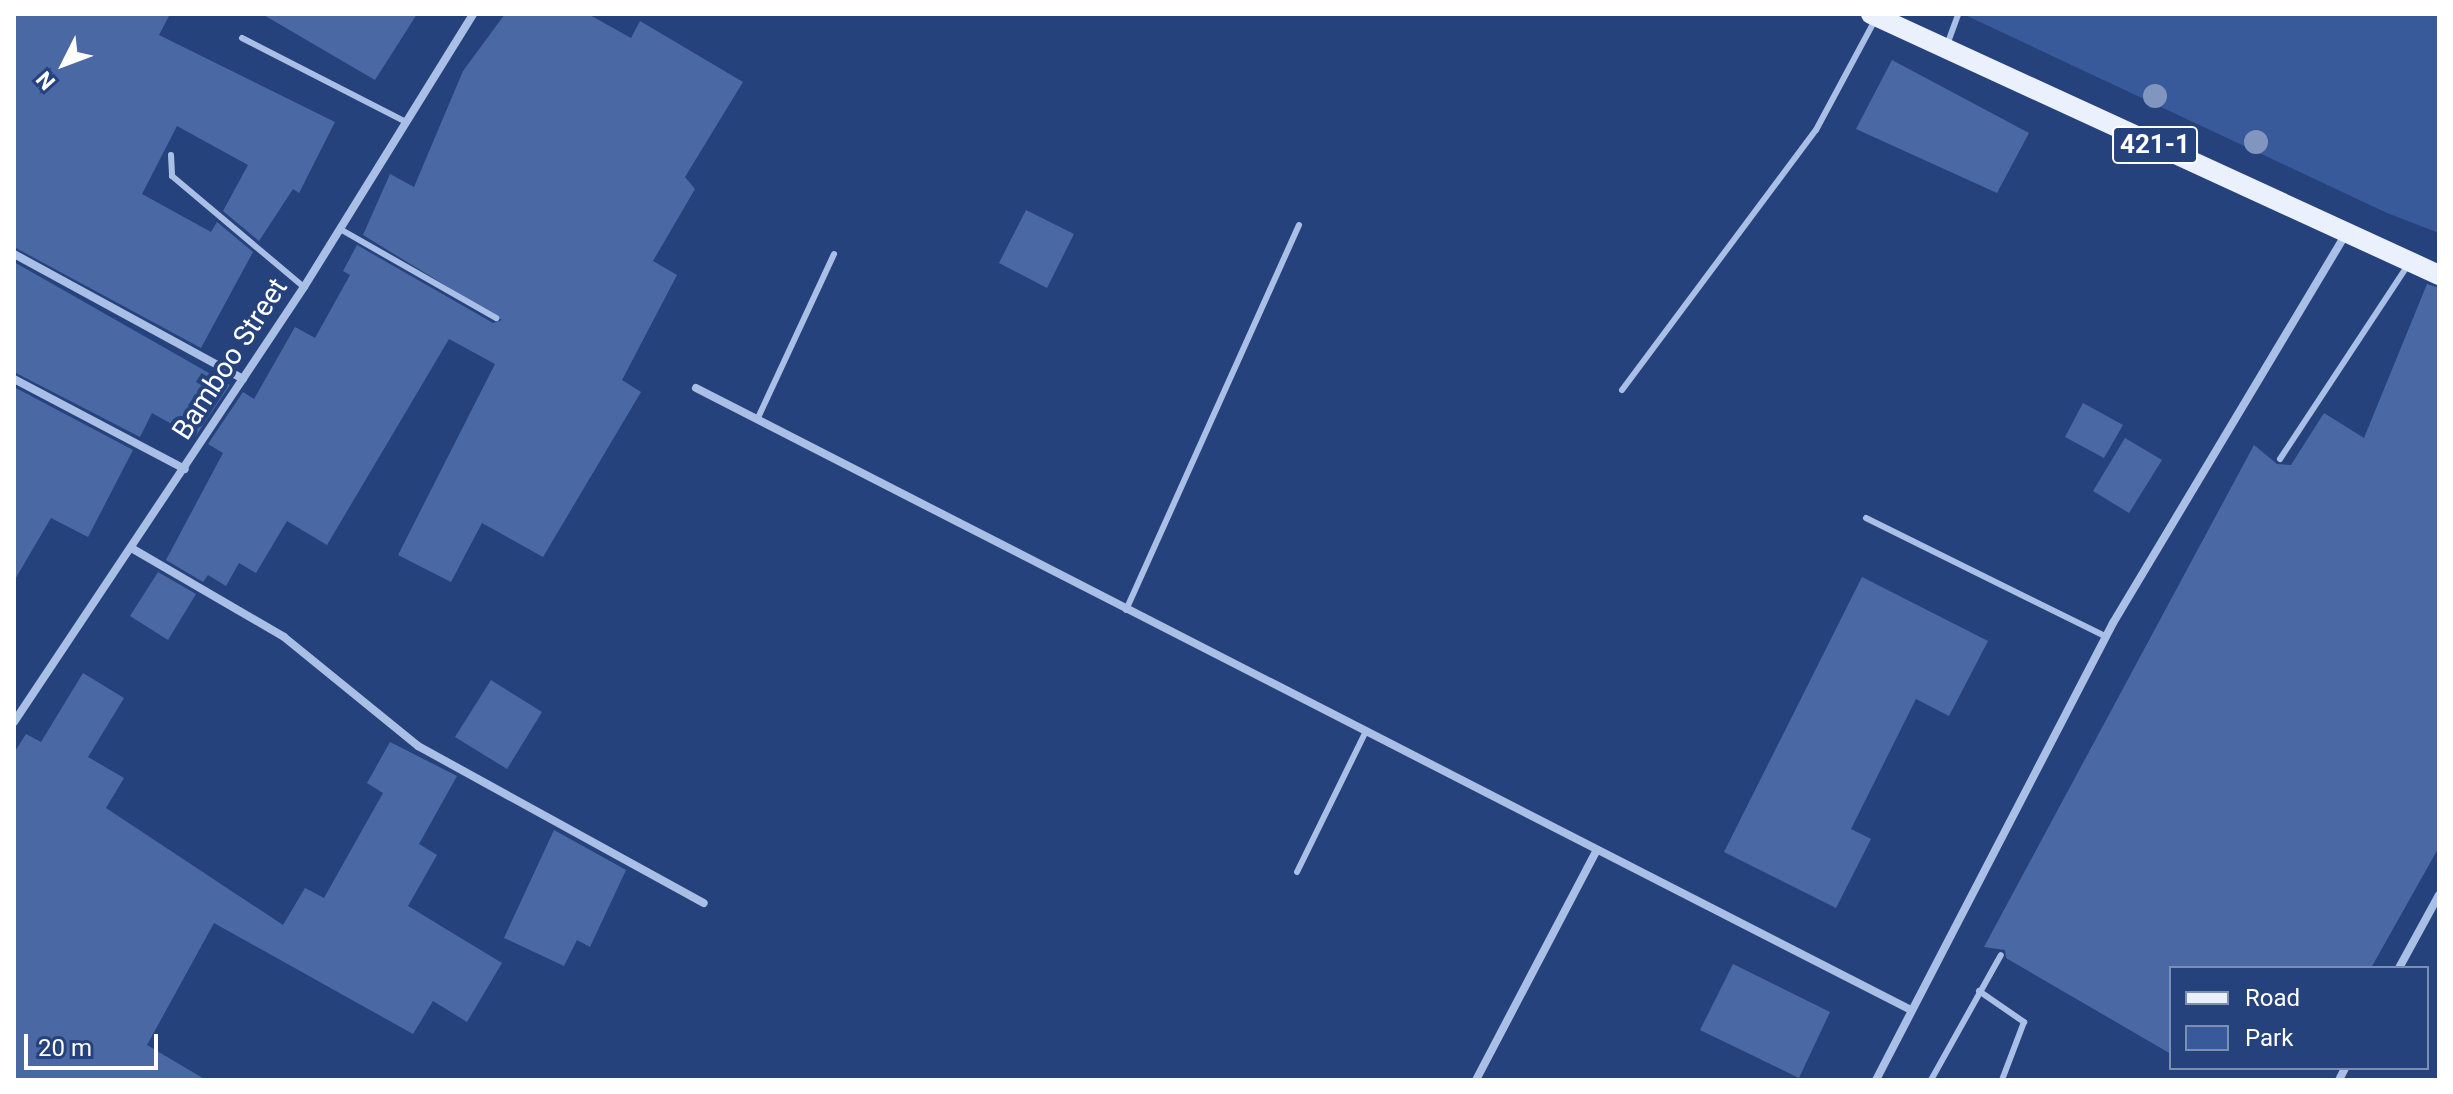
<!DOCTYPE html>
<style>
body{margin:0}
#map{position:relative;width:2453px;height:1094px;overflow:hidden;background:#25427d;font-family:Roboto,sans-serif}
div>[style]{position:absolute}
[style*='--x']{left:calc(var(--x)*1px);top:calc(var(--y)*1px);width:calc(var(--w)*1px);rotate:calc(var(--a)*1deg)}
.green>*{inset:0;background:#395a9a}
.building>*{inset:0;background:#4a69a4}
.service>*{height:6px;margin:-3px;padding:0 3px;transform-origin:3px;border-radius:3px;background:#aabfe5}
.minor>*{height:8px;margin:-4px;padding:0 4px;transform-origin:4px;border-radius:4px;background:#aabfe5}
.primary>*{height:20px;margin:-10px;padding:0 10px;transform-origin:10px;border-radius:10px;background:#ebf0fd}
.trees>*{width:24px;height:24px;margin:-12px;border-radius:50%;background:#8196be}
span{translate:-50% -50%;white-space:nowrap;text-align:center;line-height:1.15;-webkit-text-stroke:8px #25427d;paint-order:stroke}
.shield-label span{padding:2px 6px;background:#25427d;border:2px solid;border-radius:6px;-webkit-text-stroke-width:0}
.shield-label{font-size:26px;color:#fff;font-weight:700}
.street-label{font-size:28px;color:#fff}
.frame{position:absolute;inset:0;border:16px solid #fff;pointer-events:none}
.legend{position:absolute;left:2169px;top:966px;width:260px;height:104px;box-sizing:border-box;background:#25427d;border:2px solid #7c8eb1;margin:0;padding:10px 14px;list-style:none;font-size:24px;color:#fff}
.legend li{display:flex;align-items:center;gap:16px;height:40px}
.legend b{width:40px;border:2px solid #7c8eb1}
.north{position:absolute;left:24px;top:24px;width:80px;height:80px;-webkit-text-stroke:6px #25427d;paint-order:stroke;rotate:228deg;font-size:22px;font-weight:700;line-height:32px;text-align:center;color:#fff}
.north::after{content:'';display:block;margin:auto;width:28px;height:36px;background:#fff;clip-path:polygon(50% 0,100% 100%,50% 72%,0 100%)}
.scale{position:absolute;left:24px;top:1034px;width:134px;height:36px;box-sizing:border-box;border:4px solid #fff;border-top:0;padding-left:10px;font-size:24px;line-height:28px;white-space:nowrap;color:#fff;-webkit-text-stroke:6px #25427d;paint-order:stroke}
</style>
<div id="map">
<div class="green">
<div style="clip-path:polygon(1963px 14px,2439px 14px,2439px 233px,2387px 213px)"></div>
</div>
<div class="building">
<div style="clip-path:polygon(14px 14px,170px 14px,159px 35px,335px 122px,299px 193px,293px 189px,259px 241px,223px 211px,248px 165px,177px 126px,142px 194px,211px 232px,217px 222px,253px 252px,201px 348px,14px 247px)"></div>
<div style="clip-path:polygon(262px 14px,417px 14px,375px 80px)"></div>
<div style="clip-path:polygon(505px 14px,588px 14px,631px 38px,640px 21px,743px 82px,685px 177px,695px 189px,653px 261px,677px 275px,622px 380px,641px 392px,543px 557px,482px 523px,451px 582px,398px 555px,495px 364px,449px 339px,327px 545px,287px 521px,256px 573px,239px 563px,226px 586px,208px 575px,203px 582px,166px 560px,223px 453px,208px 444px,243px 392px,254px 399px,295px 327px,315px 338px,350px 275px,343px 271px,357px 245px,493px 323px,502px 320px,363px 235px,390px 174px,414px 187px,463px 71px)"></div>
<div style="clip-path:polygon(1892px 60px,2029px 133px,1997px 193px,1856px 129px)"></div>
<div style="clip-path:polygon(1026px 210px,1074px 234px,1047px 288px,999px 263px)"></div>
<div style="clip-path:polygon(14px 262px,230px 385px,195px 437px,152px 413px,140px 437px,14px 372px)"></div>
<div style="clip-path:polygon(2427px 284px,2439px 288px,2439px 847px,2371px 968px,2171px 968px,2171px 1054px,2006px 958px,2005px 950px,1984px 947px,2254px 445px,2277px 464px,2291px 465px,2324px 413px,2364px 438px)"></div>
<div style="clip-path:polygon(14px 387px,133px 450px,88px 537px,51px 518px,14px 581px)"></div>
<div style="clip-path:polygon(2083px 403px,2123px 425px,2104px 458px,2065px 437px)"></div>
<div style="clip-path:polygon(2125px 438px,2162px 460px,2129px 513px,2093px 491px)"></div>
<div style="clip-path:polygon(158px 572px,196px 594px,168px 640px,130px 616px)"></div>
<div style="clip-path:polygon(1862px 577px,1988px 641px,1949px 716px,1916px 699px,1851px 829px,1871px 839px,1836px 908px,1724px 852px)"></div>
<div style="clip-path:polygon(83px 673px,124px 698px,88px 757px,124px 778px,106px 808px,283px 925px,305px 888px,324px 898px,383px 793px,367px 783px,390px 742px,457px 776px,419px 844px,437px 855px,408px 906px,502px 963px,467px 1022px,433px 1001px,413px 1034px,214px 923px,147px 1045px,206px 1080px,14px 1080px,14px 753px,26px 734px,41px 742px)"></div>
<div style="clip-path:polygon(491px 680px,542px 712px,507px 769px,455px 737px)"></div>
<div style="clip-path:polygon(554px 830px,626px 870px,590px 947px,577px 940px,564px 966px,504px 938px)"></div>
<div style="clip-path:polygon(1733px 964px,1830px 1012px,1799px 1078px,1700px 1030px)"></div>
</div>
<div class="service">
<div style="--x:242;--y:38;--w:184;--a:27.1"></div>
<div style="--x:1947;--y:45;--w:33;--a:-70"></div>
<div style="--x:171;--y:155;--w:21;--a:87"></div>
<div style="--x:172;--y:176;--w:172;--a:40.1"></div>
<div style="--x:340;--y:229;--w:180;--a:29.7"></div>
<div style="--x:1622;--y:390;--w:324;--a:-53.3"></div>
<div style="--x:1816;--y:130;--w:125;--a:-61.8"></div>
<div style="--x:757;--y:420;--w:183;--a:-65.1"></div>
<div style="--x:2280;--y:459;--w:232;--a:-56.6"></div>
<div style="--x:1866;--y:518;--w:267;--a:26.3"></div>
<div style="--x:1126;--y:610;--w:422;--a:-65.8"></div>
<div style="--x:1297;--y:872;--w:157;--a:-63.9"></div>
<div style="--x:1979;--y:991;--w:55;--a:34.6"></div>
<div style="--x:2024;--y:1022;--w:62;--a:110.8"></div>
<div style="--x:1931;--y:1080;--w:143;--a:-60.8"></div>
</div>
<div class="minor">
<div style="--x:14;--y:254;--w:261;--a:28.6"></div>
<div style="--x:14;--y:379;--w:193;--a:27.8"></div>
<div style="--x:696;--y:388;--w:1365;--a:27.11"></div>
<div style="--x:133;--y:549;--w:175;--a:30.2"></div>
<div style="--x:284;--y:637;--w:173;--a:39.1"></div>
<div style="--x:418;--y:746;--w:326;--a:28.8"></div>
<div style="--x:14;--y:722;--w:523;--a:-56.31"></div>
<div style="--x:304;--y:287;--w:321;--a:-58.2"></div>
<div style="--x:2399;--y:968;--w:83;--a:-61.3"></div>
<div style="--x:1476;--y:1080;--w:260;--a:-62.3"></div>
<div style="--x:1876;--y:1080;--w:515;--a:-62.59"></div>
<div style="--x:2113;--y:623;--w:453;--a:-59.1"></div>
<div style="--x:2339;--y:1080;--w:13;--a:-63"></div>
</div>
<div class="primary">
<div style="--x:1871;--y:14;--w:625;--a:24.68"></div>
</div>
<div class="trees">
<div style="left:2155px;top:96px"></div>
<div style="left:2256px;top:142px"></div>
</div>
<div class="shield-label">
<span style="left:2155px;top:145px">421-1</span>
</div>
<div class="street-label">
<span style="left:230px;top:359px;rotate:-57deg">Bamboo Street</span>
</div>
<div class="frame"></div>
<ul class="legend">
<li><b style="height:10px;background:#ebf0fd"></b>Road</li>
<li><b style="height:22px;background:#395a9a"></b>Park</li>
</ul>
<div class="north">N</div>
<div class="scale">20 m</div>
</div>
